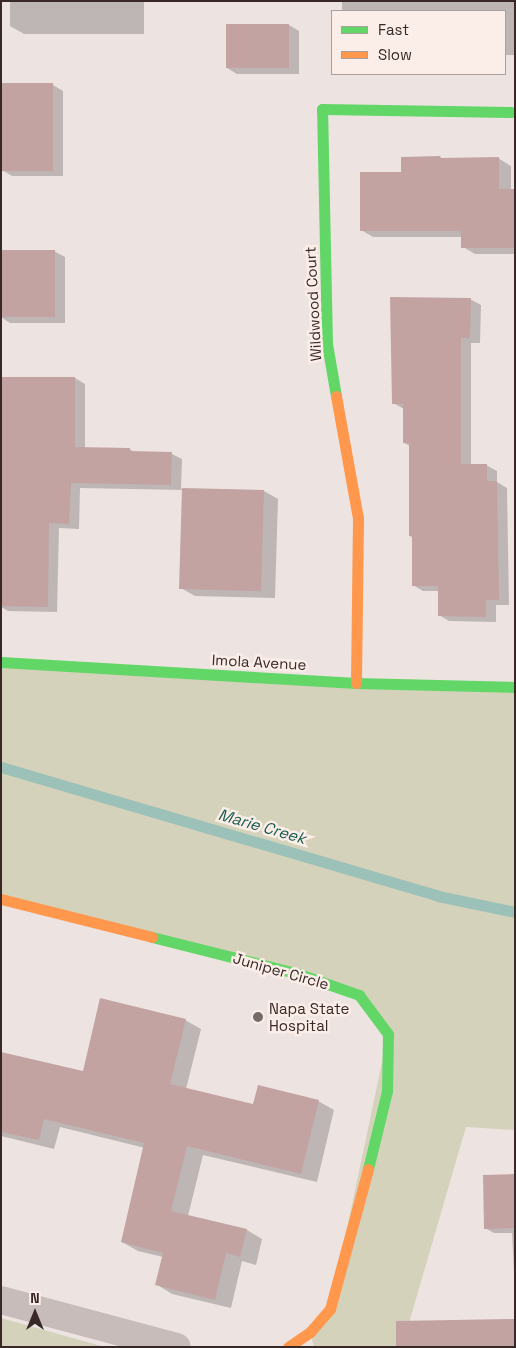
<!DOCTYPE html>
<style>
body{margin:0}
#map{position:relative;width:516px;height:1348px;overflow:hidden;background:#ede4e1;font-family:"Space Grotesk",sans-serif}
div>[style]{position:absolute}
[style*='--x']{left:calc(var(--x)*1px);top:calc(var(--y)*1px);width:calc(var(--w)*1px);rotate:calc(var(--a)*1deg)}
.green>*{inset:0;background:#d4d2ba}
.shadow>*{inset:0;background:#0003}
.stream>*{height:11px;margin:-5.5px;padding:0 5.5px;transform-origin:5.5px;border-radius:5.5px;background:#9bc1b8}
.building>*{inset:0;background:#c2a3a2}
.street>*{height:28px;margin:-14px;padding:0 14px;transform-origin:14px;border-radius:14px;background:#c7bcb9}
.fast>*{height:11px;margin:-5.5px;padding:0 5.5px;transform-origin:5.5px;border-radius:5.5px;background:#63d668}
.slow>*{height:11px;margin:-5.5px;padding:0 5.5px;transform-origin:5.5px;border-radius:5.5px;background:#ff974d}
.dots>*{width:14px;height:14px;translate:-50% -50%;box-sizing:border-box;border:2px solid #fbeee8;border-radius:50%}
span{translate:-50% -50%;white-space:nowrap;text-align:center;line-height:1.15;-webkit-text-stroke:5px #fbeee8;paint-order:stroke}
.street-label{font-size:15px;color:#382928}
.poi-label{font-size:15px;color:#382928}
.left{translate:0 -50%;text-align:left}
.water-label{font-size:16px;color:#1a5c50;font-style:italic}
.frame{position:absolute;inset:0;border:2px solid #382928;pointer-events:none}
.legend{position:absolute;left:331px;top:10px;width:175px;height:65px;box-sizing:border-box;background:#fbeee8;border:1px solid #ad9f9b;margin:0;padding:6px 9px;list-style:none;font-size:15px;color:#382928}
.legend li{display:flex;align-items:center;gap:10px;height:25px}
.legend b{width:25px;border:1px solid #ad9f9b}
.north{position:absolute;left:10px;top:1288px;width:50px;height:50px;-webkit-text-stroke:4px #fbeee8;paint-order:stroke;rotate:0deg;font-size:14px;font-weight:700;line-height:20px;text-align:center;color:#382928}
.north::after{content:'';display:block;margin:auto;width:18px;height:22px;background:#382928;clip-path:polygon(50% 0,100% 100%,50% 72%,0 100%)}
</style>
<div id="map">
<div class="green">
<div style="clip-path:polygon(1px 662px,515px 687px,515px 1130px,466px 1127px,402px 1347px,314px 1347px,310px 1332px,330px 1309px,388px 1034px,359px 995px,1px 899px)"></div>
<div style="clip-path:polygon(1px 1318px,105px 1347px,1px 1347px)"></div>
</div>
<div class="shadow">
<div style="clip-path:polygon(10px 1px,144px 1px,144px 34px,24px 34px,10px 26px)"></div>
<div style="clip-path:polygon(342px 1px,515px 1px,515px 55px,505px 55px,505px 11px,342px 11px)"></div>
<div style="clip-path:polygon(289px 25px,299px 31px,299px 74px,237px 74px,227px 68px)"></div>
<div style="clip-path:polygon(53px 85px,63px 91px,63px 176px,12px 176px,2px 170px)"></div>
<div style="clip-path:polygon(498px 158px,511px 166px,511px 190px,515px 190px,515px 254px,475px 254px,463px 247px,462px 237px,373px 237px,361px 230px,402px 173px)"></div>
<div style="clip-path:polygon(1px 251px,54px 251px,65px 257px,65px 323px,10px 323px,1px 317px)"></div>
<div style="clip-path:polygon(470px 299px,481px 305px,480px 343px,471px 343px,471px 465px,486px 465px,497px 471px,497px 482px,507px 488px,509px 605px,496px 605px,496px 622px,449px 621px,439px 615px,439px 591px,423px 591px,413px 585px,413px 538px,410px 536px,410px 446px,404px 443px,404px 409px,393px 403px)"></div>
<div style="clip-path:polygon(1px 378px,75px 378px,85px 384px,85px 448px,129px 449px,136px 453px,172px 454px,182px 459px,181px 489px,264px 491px,278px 499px,275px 598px,195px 596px,181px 588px,183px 490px,80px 488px,79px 529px,59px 528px,57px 612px,8px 611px,1px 607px)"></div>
<div style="clip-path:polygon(185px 1020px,201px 1029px,186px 1089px,254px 1106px,318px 1101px,334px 1110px,317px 1182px,203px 1155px,188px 1216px,247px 1230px,262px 1239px,256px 1265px,242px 1261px,231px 1308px,172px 1294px,156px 1284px,163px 1257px,138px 1251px,122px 1242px,145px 1148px,60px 1127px,54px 1149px,1px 1136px,1px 1053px,83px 1073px)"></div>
<div style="clip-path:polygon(515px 1175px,515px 1292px,512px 1233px,494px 1233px,485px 1228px)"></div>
</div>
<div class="stream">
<div style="--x:1;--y:767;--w:456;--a:16.4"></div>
<div style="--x:438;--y:896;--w:79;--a:11.7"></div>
</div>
<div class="building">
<div style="clip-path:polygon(226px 24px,289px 24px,289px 68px,226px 68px)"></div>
<div style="clip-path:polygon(1px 83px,53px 83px,53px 171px,1px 171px)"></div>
<div style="clip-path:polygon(440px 156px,441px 158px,499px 157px,499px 189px,515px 189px,515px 248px,461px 248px,461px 231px,360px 231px,360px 172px,401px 172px,401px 157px)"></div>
<div style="clip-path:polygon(1px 250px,55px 250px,55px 317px,1px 317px)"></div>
<div style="clip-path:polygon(390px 297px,471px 298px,470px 338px,461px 338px,461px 464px,487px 464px,487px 481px,497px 481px,499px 600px,486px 600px,486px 617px,438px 616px,438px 586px,412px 586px,412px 536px,409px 536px,409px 443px,403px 443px,403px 404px,392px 404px)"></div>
<div style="clip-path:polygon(1px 377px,75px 377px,75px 447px,130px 448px,130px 451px,172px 452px,171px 485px,71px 483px,69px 524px,49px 523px,48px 607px,1px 606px)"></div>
<div style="clip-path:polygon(182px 488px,264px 490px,261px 591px,179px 589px)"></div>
<div style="clip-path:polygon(100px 998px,186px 1019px,170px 1084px,253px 1104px,258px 1085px,319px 1100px,301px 1174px,187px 1146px,171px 1211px,247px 1229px,240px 1257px,226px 1253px,215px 1300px,155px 1285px,163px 1253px,121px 1242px,144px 1143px,44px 1119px,39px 1140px,1px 1132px,1px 1052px,83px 1071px)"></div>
<div style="clip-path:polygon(515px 1174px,515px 1228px,484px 1229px,483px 1175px)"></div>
<div style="clip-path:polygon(515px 1319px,515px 1347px,396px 1347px,396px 1321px)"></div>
</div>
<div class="street">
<div style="--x:1;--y:1300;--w:182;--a:15"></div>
</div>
<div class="fast">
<div style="--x:336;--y:396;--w:53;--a:-99.8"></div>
<div style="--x:327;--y:344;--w:235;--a:-91.2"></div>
<div style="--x:322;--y:109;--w:189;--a:0.9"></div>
<div style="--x:1;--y:662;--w:356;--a:3.4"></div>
<div style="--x:356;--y:683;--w:159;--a:1.4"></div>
<div style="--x:152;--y:937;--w:152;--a:14.1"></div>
<div style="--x:299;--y:974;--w:64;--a:19.3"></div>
<div style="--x:359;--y:995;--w:49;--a:53.4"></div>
<div style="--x:388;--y:1034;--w:57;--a:91"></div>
<div style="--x:387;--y:1091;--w:80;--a:103.7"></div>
</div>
<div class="slow">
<div style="--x:336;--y:396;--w:124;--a:79.8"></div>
<div style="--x:358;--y:518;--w:165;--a:90.7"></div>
<div style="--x:1;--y:899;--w:156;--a:14.1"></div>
<div style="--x:288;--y:1347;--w:27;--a:-34"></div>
<div style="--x:310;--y:1332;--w:30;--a:-49"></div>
<div style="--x:330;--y:1309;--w:145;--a:-74.8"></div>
</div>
<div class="dots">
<div style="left:258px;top:1017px;background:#776a69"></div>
</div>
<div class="street-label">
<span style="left:313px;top:304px;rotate:-93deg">Wildwood Court</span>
<span style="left:259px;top:662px;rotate:3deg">Imola Avenue</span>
<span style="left:281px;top:971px;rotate:16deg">Juniper Circle</span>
</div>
<div class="poi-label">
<span class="left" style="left:269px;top:1017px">Napa State<br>Hospital</span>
</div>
<div class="water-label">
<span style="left:262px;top:827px;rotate:16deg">Marie Creek</span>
</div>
<div class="frame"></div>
<ul class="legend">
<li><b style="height:6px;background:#63d668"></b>Fast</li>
<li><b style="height:6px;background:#ff974d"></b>Slow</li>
</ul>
<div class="north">N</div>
</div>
